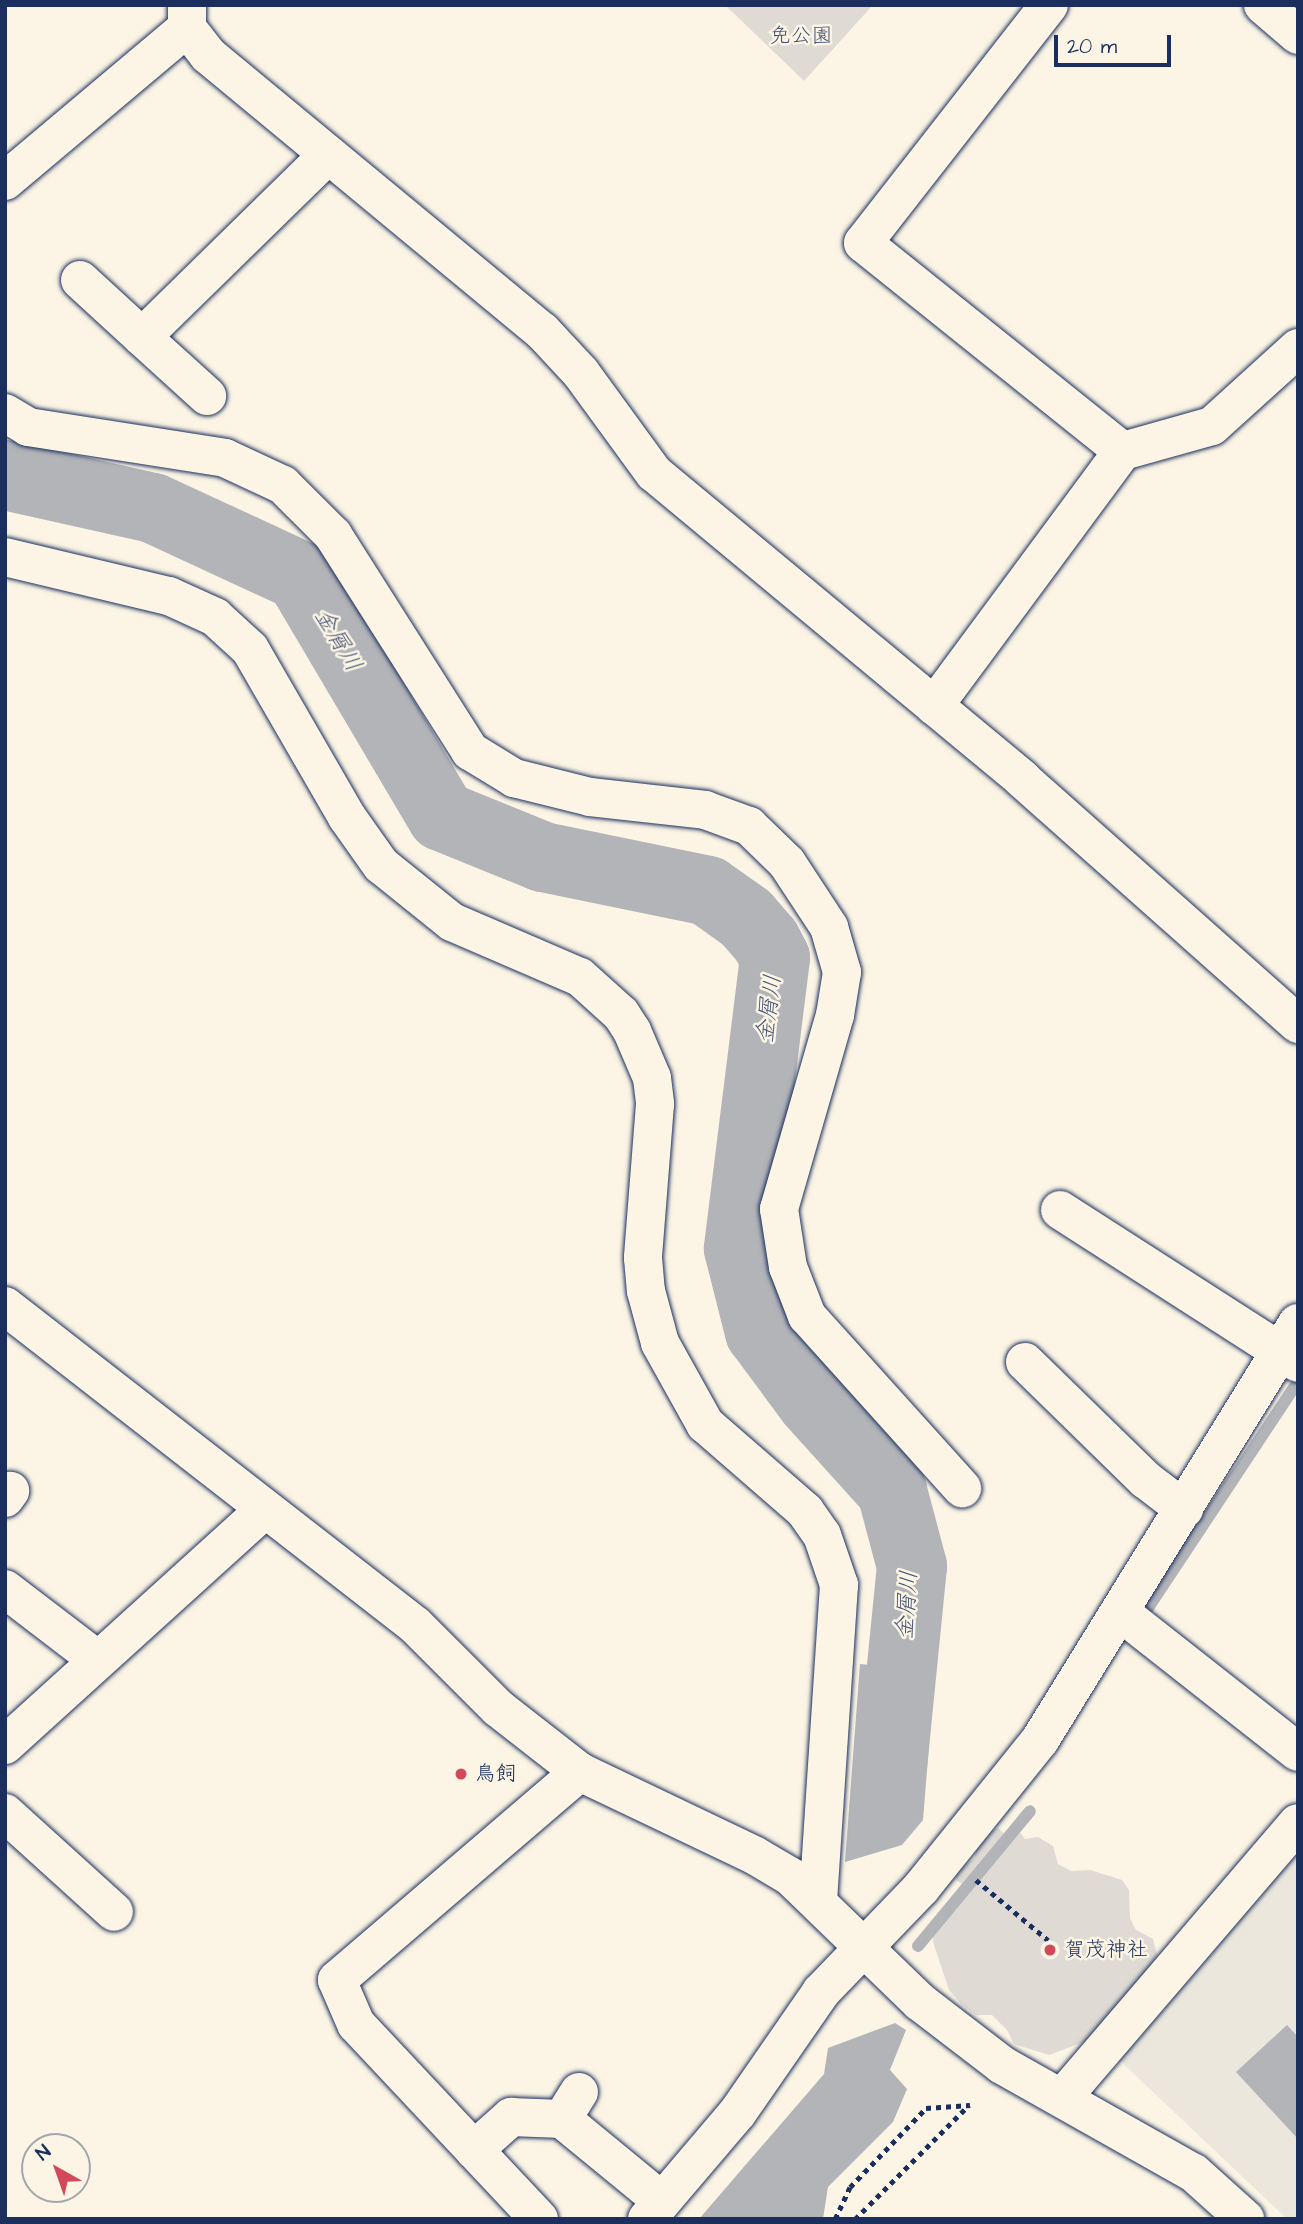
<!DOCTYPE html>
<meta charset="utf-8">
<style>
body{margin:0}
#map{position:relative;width:1303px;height:2224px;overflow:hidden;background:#fcf5e5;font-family:"Architects Daughter","Klee One",sans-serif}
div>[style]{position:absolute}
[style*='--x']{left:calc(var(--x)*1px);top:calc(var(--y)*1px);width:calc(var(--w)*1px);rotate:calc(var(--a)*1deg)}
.built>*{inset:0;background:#ece7dc}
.green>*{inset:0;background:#dfdbd4}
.water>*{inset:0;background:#b2b4b8}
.stream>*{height:12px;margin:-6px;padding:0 6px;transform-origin:6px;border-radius:6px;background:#b2b4b8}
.river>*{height:70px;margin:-35px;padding:0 35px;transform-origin:35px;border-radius:35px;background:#b2b4b8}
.path>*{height:4.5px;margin-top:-2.25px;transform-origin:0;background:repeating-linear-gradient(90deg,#1b2f5e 0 5px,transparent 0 10px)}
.roads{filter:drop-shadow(0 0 2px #1b2f5e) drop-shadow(0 0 2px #1b2f5e)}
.minor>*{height:38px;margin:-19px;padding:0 19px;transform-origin:19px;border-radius:19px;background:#fcf5e5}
.dots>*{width:19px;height:19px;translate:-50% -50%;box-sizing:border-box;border:4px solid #fcf5e5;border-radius:50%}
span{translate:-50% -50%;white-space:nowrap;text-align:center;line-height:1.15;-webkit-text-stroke:5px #fcf5e5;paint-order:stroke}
.park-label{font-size:21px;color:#425176}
.poi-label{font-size:21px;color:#1b2f5e}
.left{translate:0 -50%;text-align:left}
.water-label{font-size:23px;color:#485779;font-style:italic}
.frame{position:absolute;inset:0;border:7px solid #1b2f5e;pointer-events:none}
.north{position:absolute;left:21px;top:2133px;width:70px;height:70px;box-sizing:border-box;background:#fcf5e5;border:2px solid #a2a6af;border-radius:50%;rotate:320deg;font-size:19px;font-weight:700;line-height:28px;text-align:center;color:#1b2f5e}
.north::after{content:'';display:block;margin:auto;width:24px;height:32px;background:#d1495b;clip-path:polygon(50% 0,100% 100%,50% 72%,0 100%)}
.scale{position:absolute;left:1054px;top:35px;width:117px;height:32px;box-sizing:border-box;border:4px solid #1b2f5e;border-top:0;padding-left:9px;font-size:21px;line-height:24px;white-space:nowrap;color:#1b2f5e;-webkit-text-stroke:5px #fcf5e5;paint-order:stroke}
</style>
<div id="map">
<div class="built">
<div style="clip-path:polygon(1298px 1850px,1298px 2219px,1287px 2219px,1115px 2056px)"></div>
</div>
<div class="green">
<div style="clip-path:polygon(725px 5px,873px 5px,804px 81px)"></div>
<div style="clip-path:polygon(998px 1828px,1007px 1836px,1017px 1829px,1025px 1839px,1038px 1837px,1053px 1846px,1058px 1864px,1071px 1871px,1090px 1870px,1122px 1880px,1129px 1890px,1130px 1918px,1136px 1930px,1153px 1939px,1158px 1958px,1086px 2041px,1049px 2055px,1014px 2044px,1007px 2030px,992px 2015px,976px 2015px,961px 2004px,949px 1990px,933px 1942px,933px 1928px,968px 1888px,956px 1880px,956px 1871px,974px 1859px,980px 1839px)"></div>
</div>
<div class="water">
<div style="clip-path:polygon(860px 1664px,935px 1671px,923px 1820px,902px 1845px,845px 1862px)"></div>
<div style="clip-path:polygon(895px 2023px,906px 2030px,890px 2070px,907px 2089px,893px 2122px,828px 2187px,823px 2219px,699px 2219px,824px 2074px,828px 2048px)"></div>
<div style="clip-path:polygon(1287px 2025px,1298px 2037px,1298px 2139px,1236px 2072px)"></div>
</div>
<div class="stream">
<div style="--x:1148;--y:1608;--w:265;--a:-56.5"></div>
<div style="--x:918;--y:1946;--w:175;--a:-50.3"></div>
</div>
<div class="river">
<div style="--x:5;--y:475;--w:152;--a:12.6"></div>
<div style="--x:153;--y:508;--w:162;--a:24.8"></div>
<div style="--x:300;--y:576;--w:279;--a:59.4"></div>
<div style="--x:442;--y:816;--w:109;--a:22.1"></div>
<div style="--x:543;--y:857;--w:168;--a:11.6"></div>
<div style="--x:708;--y:891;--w:47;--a:35.4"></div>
<div style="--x:746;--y:918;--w:30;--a:49"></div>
<div style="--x:766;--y:941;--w:19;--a:62"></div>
<div style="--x:775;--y:958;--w:293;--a:97.1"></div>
<div style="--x:739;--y:1249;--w:86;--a:75.8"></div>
<div style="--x:760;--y:1332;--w:87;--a:53.4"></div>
<div style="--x:812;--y:1402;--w:120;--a:48"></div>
<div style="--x:892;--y:1491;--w:78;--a:75.1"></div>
<div style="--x:912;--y:1566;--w:200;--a:95.7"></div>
</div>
<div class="path">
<div style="--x:976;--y:1880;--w:94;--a:39.8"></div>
<div style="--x:835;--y:2219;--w:35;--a:-65"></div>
<div style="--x:850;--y:2187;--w:110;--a:-46.1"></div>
<div style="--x:926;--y:2108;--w:44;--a:-3.9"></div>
<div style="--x:855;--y:2219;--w:161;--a:-45"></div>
</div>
<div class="roads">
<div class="minor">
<div style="--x:1049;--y:5;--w:302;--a:128"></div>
<div style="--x:863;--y:243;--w:333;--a:38.7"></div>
<div style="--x:1263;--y:5;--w:46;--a:40.6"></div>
<div style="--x:187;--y:28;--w:34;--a:52"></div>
<div style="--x:208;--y:55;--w:433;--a:39.6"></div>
<div style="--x:542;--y:331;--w:57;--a:47.1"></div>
<div style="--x:581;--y:373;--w:124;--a:53.9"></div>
<div style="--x:654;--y:473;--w:479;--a:39.7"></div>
<div style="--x:1022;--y:779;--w:369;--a:41.6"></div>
<div style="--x:5;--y:181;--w:238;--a:-40.1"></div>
<div style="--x:187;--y:28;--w:23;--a:-90"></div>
<div style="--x:80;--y:280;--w:84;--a:42.6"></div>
<div style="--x:142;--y:337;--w:260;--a:-44.4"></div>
<div style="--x:142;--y:337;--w:88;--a:42.2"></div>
<div style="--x:5;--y:413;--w:27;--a:31"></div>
<div style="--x:28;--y:427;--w:199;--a:8.9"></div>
<div style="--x:225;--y:458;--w:64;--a:25"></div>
<div style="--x:283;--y:485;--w:71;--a:45"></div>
<div style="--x:333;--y:535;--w:256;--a:57.6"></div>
<div style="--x:470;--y:751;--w:52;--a:31.5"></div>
<div style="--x:514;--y:778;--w:78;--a:14"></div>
<div style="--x:590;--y:797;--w:116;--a:6.4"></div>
<div style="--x:705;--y:810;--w:47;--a:20"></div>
<div style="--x:749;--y:826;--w:53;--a:44.2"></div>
<div style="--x:787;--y:863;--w:77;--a:56.7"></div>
<div style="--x:829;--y:927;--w:47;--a:73.9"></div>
<div style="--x:842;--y:972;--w:44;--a:99.2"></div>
<div style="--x:835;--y:1015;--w:202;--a:106.1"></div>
<div style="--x:779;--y:1209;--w:59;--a:81.2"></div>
<div style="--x:788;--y:1267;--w:53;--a:68.8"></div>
<div style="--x:807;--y:1316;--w:232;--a:48"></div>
<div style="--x:5;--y:557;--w:169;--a:13.4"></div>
<div style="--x:169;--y:596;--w:51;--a:24.5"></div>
<div style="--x:215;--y:617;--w:47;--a:42.4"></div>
<div style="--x:250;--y:649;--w:194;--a:60"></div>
<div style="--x:347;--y:817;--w:59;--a:54.7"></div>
<div style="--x:381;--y:865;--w:91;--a:38.8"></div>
<div style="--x:452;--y:922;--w:139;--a:23.3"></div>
<div style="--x:580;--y:977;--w:55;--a:42.1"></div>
<div style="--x:621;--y:1014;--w:20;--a:57"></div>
<div style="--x:632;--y:1031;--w:51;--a:66.9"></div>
<div style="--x:652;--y:1078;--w:26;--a:83"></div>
<div style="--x:655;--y:1104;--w:154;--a:94.5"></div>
<div style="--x:643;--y:1258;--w:33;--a:85"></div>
<div style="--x:646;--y:1291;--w:54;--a:74.9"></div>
<div style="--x:660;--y:1343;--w:93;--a:60.9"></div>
<div style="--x:705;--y:1424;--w:133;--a:41"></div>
<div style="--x:805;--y:1511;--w:29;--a:55"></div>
<div style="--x:822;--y:1535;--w:53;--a:71.2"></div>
<div style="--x:839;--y:1585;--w:316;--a:93.8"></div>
<div style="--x:934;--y:706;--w:317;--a:-53.5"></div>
<div style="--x:1123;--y:451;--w:92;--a:-15.7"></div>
<div style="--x:1212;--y:426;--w:116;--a:-42.2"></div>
<div style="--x:1060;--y:1210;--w:283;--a:32.7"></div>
<div style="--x:5;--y:1306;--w:519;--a:37.88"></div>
<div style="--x:415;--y:1625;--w:117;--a:45"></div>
<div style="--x:498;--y:1708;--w:104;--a:38"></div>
<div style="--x:580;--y:1772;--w:193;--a:25.5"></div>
<div style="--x:754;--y:1855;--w:43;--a:30.7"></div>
<div style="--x:791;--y:1877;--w:180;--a:44.1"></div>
<div style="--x:920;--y:2002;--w:103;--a:37.5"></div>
<div style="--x:1002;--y:2065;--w:220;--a:29.4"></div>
<div style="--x:1194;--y:2173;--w:69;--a:42"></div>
<div style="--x:1025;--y:1362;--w:169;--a:44.3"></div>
<div style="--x:1146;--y:1480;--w:48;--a:37.3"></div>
<div style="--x:5;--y:1498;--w:9;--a:-54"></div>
<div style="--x:5;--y:1589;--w:117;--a:37.4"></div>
<div style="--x:1120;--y:1612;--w:226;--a:38.2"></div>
<div style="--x:5;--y:1745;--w:351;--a:-42.2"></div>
<div style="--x:5;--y:1813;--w:147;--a:42.2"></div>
<div style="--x:579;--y:2092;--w:32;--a:122"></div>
<div style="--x:562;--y:2119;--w:129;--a:39.4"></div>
<div style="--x:1062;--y:2098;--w:362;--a:-49.4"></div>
<div style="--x:474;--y:2150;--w:50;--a:-41.7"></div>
<div style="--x:511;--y:2117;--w:51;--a:2.2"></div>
<div style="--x:539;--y:2219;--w:267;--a:-133.2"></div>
<div style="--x:356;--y:2024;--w:48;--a:-113.4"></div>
<div style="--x:337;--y:1980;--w:320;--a:-40.6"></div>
<div style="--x:647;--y:2219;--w:140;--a:-49.6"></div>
<div style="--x:738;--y:2112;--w:146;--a:-55.3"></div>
<div style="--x:821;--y:1992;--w:144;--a:-46.1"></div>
<div style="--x:921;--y:1888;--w:190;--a:-51.2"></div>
<div style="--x:1040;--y:1740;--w:490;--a:-58.3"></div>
</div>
</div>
<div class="dots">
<div style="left:461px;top:1774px;background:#d1495b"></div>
<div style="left:1050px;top:1950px;background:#d1495b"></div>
</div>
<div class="park-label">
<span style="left:801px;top:36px">免公園</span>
</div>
<div class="poi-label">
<span class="left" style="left:475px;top:1774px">鳥飼</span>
<span class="left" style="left:1064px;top:1950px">賀茂神社</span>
</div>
<div class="water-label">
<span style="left:338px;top:640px;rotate:59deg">金屑川</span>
<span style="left:769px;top:1009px;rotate:-83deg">金屑川</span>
<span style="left:907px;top:1605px;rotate:-86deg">金屑川</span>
</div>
<div class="frame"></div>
<div class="north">N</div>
<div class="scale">20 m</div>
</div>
